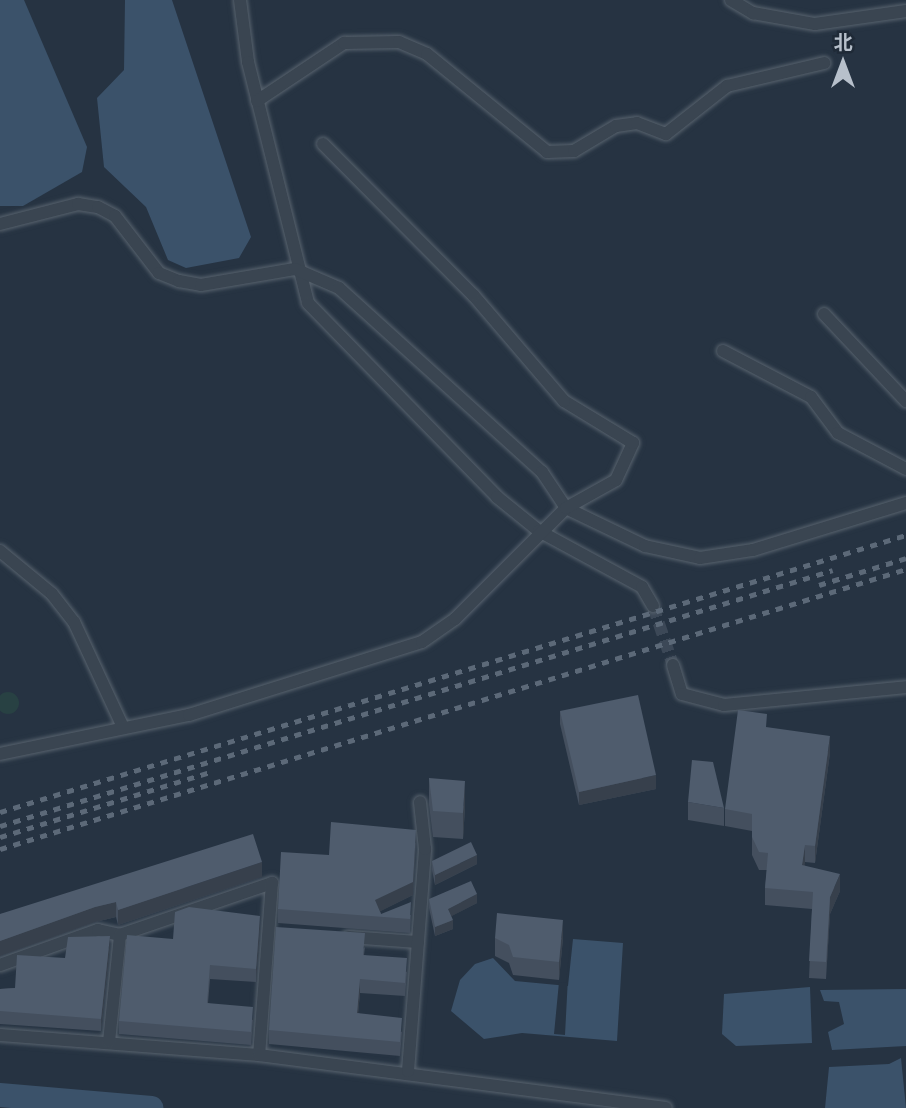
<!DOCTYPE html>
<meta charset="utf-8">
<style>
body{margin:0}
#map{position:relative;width:906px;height:1108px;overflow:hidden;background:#263342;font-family:"DejaVu Sans","Noto Sans SC",sans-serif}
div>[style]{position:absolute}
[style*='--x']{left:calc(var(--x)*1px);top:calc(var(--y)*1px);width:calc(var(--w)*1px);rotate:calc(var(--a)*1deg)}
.green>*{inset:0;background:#284143}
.round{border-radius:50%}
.water>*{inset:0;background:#3b526a}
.pier>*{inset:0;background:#263342}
.river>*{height:24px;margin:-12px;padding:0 12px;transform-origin:12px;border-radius:12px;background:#3b526a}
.street-tunnel>*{height:12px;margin-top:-6px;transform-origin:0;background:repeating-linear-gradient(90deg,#3c4857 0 12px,transparent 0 18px)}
.roads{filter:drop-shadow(0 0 2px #58636e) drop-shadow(0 0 2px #58636e)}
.street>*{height:12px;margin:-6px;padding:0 6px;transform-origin:6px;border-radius:6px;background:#3a4551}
.rail>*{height:4.5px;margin-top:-2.25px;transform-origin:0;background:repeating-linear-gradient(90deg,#5c6978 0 7px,transparent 0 14px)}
.wall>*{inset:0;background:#444f5e}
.shaded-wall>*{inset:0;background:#37404c}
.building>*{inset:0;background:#4f5c6d}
span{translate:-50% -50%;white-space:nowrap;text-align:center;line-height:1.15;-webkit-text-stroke:7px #1f2a37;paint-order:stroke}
.north{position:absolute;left:808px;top:28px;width:70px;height:70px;-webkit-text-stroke:5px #1f2a37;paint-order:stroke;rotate:0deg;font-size:19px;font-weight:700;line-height:28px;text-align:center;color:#b7c0cb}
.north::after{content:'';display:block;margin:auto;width:24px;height:32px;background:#b7c0cb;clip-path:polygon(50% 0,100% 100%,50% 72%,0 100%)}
</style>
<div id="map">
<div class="green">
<div class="round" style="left:-3px;top:692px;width:22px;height:22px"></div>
</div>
<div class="water">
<div style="clip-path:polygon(0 0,24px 0,87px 147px,82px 172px,23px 206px,0 206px)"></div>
<div style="clip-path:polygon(125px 0,172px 0,251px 237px,239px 258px,186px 268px,168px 260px,146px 207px,104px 167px,97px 98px,124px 70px)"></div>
<div style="clip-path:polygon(573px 939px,623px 943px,617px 1041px,522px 1033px,484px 1039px,451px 1011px,460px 980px,475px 964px,493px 958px,515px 981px,568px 986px)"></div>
<div style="clip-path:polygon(810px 987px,812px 1043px,736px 1046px,722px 1034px,724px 994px)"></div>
<div style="clip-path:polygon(906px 989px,906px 1046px,832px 1050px,828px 1032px,844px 1024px,839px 1002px,824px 1001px,820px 990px)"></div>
<div style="clip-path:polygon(901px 1058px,906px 1108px,825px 1108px,829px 1067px,889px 1064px)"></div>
</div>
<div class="pier">
<div style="clip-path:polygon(570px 939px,565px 1035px,554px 1034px,559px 982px,566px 983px)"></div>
</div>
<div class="river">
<div style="--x:0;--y:1095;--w:152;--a:4.9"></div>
</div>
<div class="street-tunnel">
<div style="--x:653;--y:606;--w:62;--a:71.3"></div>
</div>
<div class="roads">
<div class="street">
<div style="--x:240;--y:0;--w:63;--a:82.6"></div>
<div style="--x:248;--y:62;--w:248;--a:76"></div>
<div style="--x:308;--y:303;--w:271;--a:45.7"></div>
<div style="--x:497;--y:497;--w:54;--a:39"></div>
<div style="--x:539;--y:531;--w:117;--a:28.5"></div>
<div style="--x:642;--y:587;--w:22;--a:60"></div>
<div style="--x:731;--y:0;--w:26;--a:31"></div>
<div style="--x:753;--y:13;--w:63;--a:10.1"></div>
<div style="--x:815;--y:24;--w:92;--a:-8.1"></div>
<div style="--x:257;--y:101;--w:105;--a:-33.7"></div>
<div style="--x:344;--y:43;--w:55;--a:-1"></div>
<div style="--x:399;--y:42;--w:30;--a:23"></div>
<div style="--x:427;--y:54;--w:155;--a:39.2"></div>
<div style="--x:547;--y:152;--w:27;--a:-2"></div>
<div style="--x:574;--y:151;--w:49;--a:-30.8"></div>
<div style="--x:616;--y:126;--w:21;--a:-8"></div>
<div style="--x:637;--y:123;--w:31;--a:21"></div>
<div style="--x:666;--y:134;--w:78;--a:-38.2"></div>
<div style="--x:727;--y:86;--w:100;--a:-13.3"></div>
<div style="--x:0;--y:224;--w:81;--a:-14.4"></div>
<div style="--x:78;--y:204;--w:20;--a:9"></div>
<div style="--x:98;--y:207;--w:19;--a:28"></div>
<div style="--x:115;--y:216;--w:72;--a:52.3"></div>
<div style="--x:159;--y:273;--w:22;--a:22"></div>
<div style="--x:179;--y:281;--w:22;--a:10"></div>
<div style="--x:201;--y:285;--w:95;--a:-9.7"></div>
<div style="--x:295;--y:269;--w:48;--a:23.4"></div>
<div style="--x:339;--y:288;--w:274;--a:42.2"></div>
<div style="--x:542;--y:472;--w:43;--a:56.3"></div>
<div style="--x:566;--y:508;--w:88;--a:25.7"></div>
<div style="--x:645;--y:546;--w:56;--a:12.3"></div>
<div style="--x:700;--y:558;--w:54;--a:-8.6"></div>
<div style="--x:753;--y:550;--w:160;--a:-17.1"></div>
<div style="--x:824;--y:314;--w:120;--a:46.7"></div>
<div style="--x:723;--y:351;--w:99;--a:27.6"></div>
<div style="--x:811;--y:397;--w:45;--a:53.1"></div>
<div style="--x:838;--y:433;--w:77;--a:27.9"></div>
<div style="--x:0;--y:551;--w:67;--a:39.6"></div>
<div style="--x:52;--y:594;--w:36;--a:52"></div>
<div style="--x:74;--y:622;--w:114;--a:65"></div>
<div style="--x:673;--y:665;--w:30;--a:73"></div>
<div style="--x:682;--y:694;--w:43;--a:14.7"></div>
<div style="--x:724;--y:705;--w:183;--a:-5.6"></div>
<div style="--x:0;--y:754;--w:193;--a:-11.7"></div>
<div style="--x:189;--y:715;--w:244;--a:-17.4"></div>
<div style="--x:422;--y:642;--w:40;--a:-34.9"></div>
<div style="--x:455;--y:619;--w:157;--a:-45"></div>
<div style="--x:566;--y:508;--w:57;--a:-29.2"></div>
<div style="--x:616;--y:480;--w:41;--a:-65.3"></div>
<div style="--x:633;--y:443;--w:81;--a:-148.7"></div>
<div style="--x:564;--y:401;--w:140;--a:-130.6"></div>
<div style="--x:473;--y:295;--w:213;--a:-134.8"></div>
<div style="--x:348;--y:937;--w:70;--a:4.1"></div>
<div style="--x:0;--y:965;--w:104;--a:-19.7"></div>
<div style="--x:98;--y:930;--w:23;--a:13"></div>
<div style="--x:120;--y:935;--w:161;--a:-18.9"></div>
<div style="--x:272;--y:883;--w:172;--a:94.3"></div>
<div style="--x:0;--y:1035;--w:260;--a:4.4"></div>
<div style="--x:259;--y:1055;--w:410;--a:7.4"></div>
<div style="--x:109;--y:1042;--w:108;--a:-84.1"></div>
<div style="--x:408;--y:1071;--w:223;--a:-85.6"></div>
<div style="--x:425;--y:849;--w:47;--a:-96.1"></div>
</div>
</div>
<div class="rail">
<div style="--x:819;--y:585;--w:91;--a:-17.2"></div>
<div style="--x:0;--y:812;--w:947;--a:-17"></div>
<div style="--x:0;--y:826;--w:871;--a:-17.08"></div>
<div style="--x:0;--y:837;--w:223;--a:-17.2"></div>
<div style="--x:0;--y:849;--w:948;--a:-17.17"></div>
</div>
<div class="wall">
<div style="clip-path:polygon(560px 711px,656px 789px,579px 805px,560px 724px)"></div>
<div style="clip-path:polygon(767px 728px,830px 753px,815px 863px,805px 862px,804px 865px,840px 891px,830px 914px,826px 979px,809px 978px,812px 909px,765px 905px,765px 888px,767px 870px,759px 870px,752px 855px,752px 831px,725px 826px,725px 809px)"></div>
<div style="clip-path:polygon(429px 778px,465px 807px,463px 839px,433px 837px,429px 805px)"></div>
<div style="clip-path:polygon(688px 802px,724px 808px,724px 826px,688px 820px)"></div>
<div style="clip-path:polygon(416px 843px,413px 895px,380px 911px,381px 914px,411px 915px,410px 933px,278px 923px,278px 909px,329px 855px)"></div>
<div style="clip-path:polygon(432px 861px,477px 864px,435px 885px,432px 870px)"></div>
<div style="clip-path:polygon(262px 877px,118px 925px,116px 917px,95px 922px,0 956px,0 914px)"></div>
<div style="clip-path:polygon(429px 899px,477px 903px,451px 916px,453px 929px,435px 936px,429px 908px)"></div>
<div style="clip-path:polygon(260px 929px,256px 982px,210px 979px,208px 1003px,253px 1020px,251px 1045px,119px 1034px,119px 1021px,173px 939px)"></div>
<div style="clip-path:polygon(495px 938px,563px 938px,559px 980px,513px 975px,509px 963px,495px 956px)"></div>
<div style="clip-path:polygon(365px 947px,364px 955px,407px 972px,405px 996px,360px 993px,358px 1013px,402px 1032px,400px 1056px,269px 1044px,269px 1030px)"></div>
<div style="clip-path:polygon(110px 948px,101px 1031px,0 1024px,0 989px,15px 988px,65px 958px)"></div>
</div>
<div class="shaded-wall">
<div style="clip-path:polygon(830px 736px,830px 753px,815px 863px,815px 846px)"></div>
<div style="clip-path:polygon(656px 775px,656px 789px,579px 805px,579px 792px)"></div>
<div style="clip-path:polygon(465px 781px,465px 807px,463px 839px,463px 813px)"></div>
<div style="clip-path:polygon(416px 830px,413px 895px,375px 914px,375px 900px)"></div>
<div style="clip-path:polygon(805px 845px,805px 862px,802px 882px,802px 865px)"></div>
<div style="clip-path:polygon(477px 855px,477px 864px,435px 885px,435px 875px)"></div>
<div style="clip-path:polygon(262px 862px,262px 877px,118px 925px,118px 910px)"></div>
<div style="clip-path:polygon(840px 874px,840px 891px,830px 914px,826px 979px,830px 897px)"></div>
<div style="clip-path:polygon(477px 894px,477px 903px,448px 918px,448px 909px)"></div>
<div style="clip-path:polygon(116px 902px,116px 917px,95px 922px,0 956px,0 941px,95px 907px)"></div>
<div style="clip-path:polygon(260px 916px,260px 929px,256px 982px,256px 969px)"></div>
<div style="clip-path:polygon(453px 920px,453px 929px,435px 936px,435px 927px)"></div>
<div style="clip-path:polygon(563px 920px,563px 938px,559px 980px,559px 962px)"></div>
<div style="clip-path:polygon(110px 936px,110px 948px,101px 1031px,101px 1019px)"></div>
<div style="clip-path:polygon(360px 979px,360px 993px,357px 1026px,357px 1013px)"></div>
</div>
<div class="building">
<div style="clip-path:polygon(638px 695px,656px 775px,579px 792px,560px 711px)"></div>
<div style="clip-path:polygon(738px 710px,767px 714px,766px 727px,830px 736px,815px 846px,805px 845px,802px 865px,840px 874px,830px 897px,826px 962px,809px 961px,813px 892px,765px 888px,768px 853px,759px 852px,752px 837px,752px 814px,725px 809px)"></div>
<div style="clip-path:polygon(692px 760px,713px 762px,724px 808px,688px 802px)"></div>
<div style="clip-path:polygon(429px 778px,465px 781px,463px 813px,433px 811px)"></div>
<div style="clip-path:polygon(331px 822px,416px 830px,413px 882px,375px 900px,381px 914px,411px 902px,410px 919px,278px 909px,281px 852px,329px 855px)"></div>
<div style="clip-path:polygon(253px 834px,262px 862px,118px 910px,116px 902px,95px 907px,0 941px,0 914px)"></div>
<div style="clip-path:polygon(471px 842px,477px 855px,435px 875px,432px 861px)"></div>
<div style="clip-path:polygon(471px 881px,477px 894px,448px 909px,453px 920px,435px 927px,429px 899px)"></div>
<div style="clip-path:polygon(189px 907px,260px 916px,256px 969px,210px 965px,207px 1003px,253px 1007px,251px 1032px,119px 1021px,127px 935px,173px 939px,175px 912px)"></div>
<div style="clip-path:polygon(497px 913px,563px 920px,559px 962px,513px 957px,509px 945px,495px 938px)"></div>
<div style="clip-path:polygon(276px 927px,365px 933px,363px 955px,407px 958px,405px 983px,360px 979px,357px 1013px,402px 1018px,400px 1042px,269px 1030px)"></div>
<div style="clip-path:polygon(110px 936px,101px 1019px,0 1011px,0 989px,15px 988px,17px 955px,65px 958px,68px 937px)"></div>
</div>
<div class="north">北</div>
</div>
